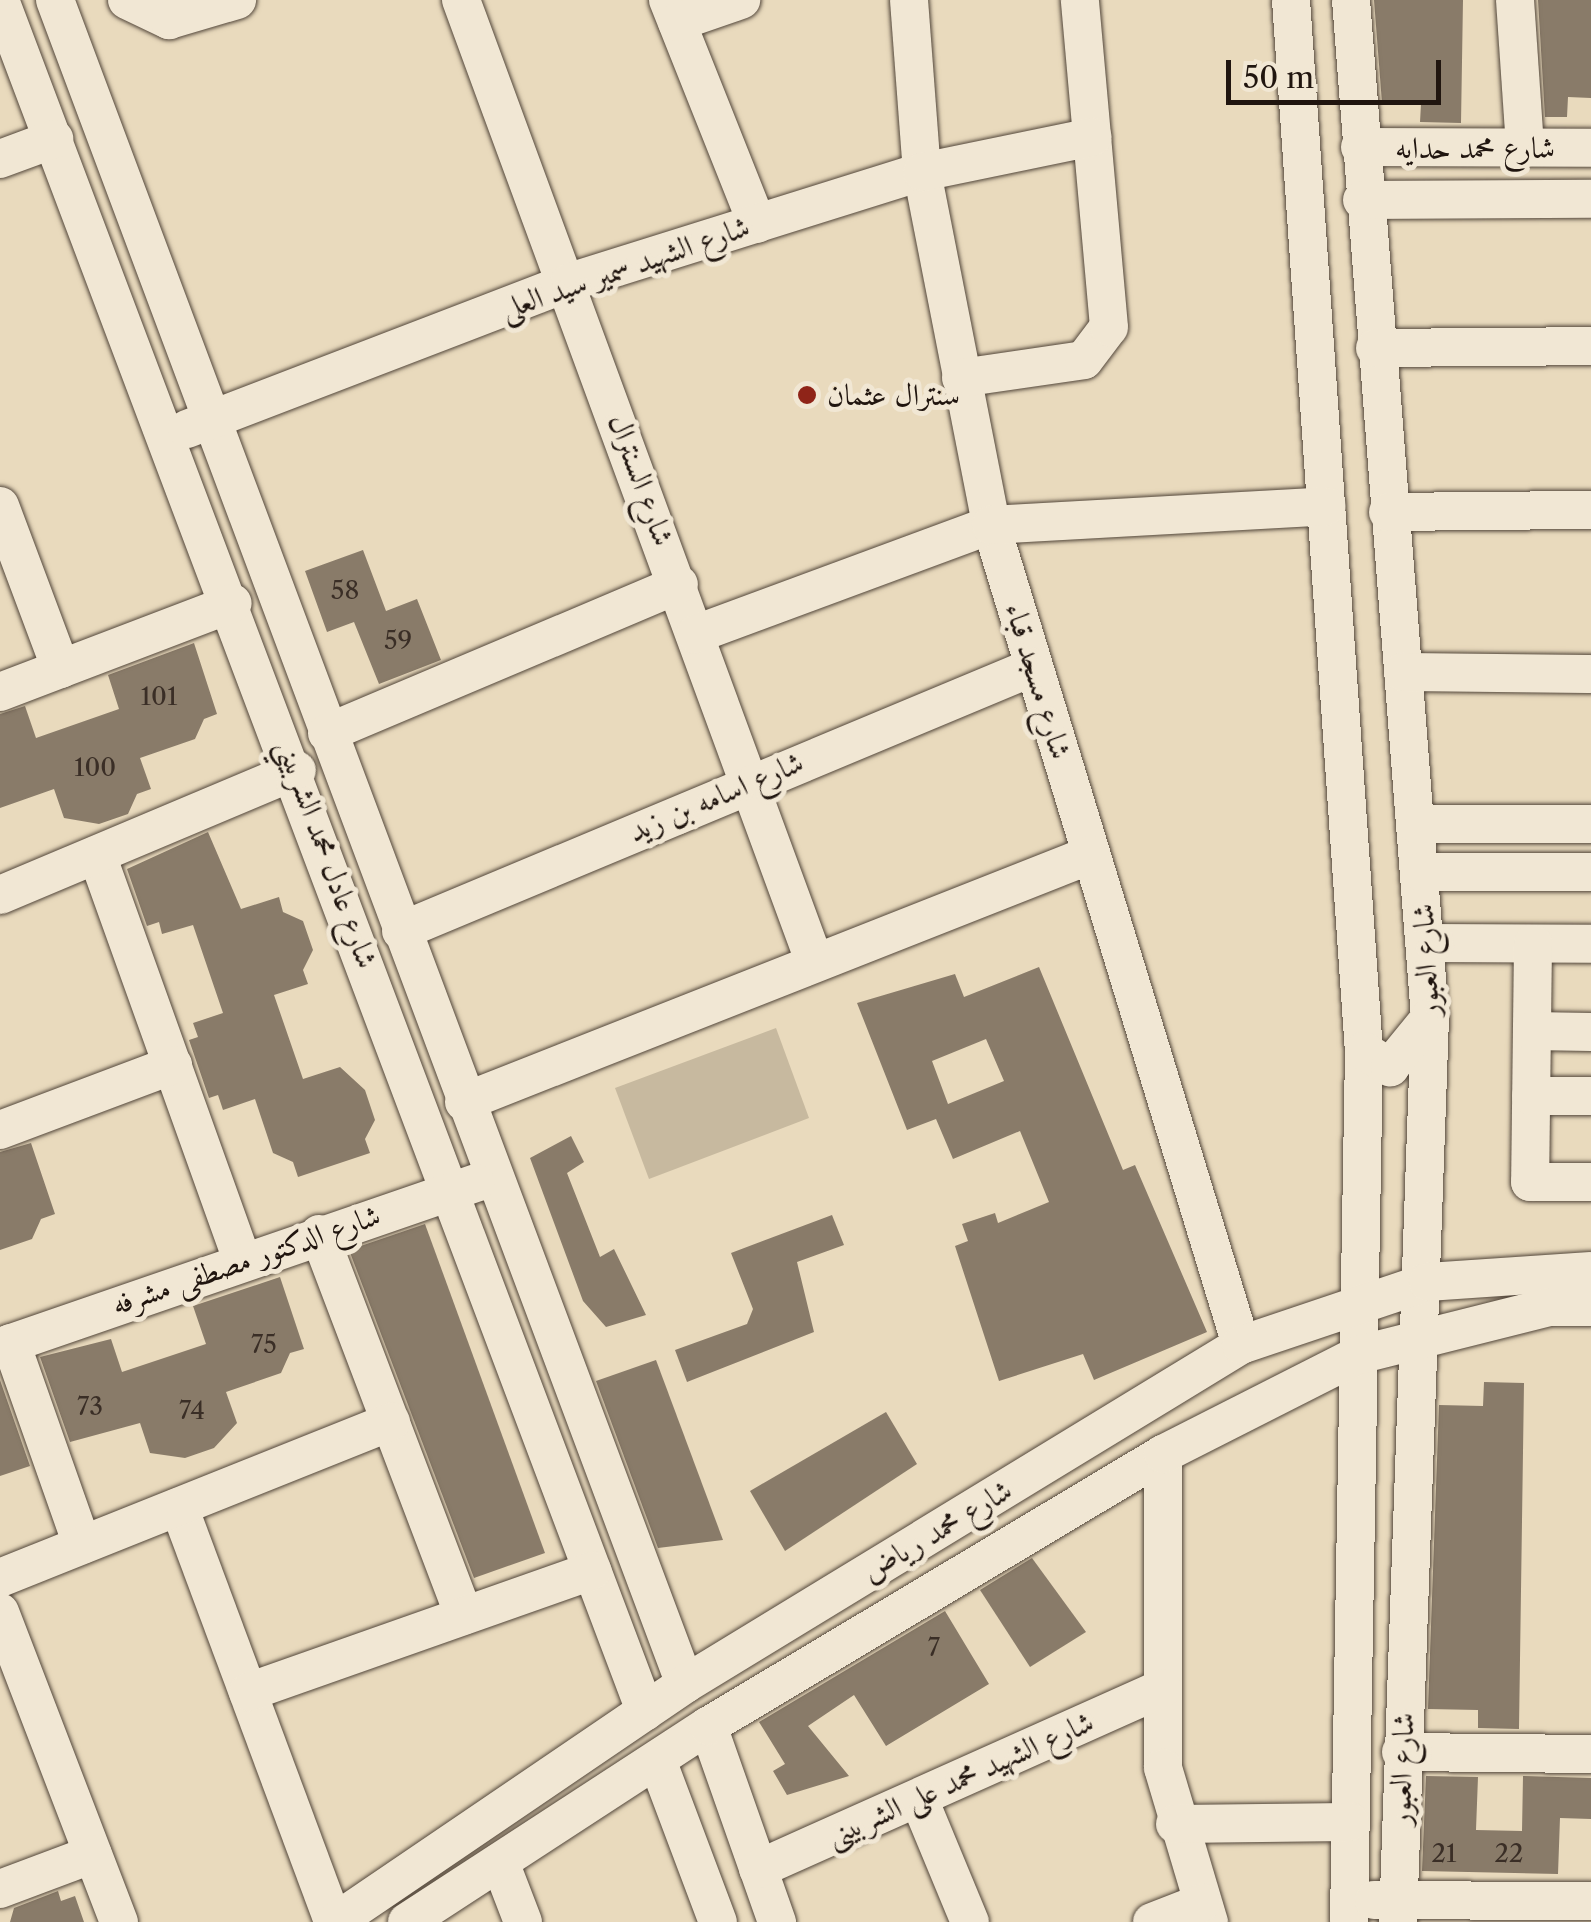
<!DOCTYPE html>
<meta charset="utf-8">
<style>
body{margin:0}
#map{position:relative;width:1591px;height:1922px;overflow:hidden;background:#e9dabd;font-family:"Libre Caslon Text",Amiri,serif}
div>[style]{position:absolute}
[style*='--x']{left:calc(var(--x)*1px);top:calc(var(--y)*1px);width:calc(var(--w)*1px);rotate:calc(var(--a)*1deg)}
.green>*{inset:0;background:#c7b99f}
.building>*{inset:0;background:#897b69}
.roads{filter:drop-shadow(0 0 2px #52463a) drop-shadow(0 0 2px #52463a)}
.minor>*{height:38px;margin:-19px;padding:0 19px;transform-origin:19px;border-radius:19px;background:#f1e7d4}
.dots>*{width:28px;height:28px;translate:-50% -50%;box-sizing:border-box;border:5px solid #f1e7d4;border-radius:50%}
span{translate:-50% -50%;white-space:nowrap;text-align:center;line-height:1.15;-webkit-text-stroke:10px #f1e7d4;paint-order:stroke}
.number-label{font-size:25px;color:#3a2e26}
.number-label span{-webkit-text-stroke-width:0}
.street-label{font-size:30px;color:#20150f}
.poi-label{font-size:30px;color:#20150f}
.left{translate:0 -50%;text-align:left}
.scale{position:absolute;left:1226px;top:60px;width:215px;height:45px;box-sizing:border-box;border:5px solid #20150f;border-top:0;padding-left:12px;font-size:30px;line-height:35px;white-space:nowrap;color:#20150f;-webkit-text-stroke:8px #f1e7d4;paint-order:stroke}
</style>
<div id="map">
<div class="green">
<div style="clip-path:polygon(776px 1028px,809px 1118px,649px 1179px,615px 1088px)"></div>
</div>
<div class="building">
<div style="clip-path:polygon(1374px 0,1463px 0,1461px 123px,1420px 122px,1421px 104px,1382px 103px)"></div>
<div style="clip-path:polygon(1538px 0,1591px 0,1591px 98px,1568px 97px,1567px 117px,1545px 117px)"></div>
<div style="clip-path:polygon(363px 550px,386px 611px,417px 599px,441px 660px,379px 684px,354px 622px,327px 632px,305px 571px)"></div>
<div style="clip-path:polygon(194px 643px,217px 714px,204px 719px,195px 739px,140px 758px,151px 789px,137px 794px,128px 814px,99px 824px,64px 818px,54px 789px,0 808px,0 714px,25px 706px,36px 738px,119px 709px,108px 675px)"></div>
<div style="clip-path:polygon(208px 832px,241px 909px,279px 897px,283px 912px,303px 921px,313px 950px,303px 970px,308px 984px,274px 995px,303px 1079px,340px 1067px,365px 1090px,375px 1120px,365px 1139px,370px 1153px,298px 1177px,293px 1162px,273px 1153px,255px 1099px,223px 1110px,218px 1095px,209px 1098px,189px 1040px,198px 1037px,193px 1023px,223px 1013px,193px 925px,162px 934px,159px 922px,147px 926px,127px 869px)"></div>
<div style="clip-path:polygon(evenodd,1039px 967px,1123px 1170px,1135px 1165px,1207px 1332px,1094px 1380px,1083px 1354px,999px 1381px,955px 1246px,968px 1241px,962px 1224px,995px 1213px,998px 1223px,1049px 1202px,1020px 1131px,953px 1159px,936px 1119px,907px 1130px,857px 1003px,955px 974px,964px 997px,1039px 967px,986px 1039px,1004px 1081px,948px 1104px,932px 1061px,986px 1039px)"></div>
<div style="clip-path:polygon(571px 1136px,584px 1162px,567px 1173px,600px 1257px,614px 1249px,646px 1315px,606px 1327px,583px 1301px,530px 1158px)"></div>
<div style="clip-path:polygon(31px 1143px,55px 1214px,41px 1219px,32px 1239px,0 1250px,0 1152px)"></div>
<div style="clip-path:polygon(832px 1215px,844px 1245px,797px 1262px,814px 1332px,687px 1382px,675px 1350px,747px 1324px,753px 1309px,731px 1253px)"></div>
<div style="clip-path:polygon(425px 1224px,545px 1553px,474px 1578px,349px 1250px)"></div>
<div style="clip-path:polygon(280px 1277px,304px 1349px,290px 1353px,281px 1373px,226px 1392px,237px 1423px,214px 1448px,185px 1458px,150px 1453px,140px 1423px,70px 1442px,40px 1357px,111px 1339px,122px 1372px,206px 1344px,193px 1306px)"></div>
<div style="clip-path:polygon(656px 1360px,723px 1540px,658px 1548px,596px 1381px)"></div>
<div style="clip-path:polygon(0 1380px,30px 1466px,0 1476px)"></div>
<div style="clip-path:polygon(1484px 1382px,1524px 1383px,1519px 1729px,1478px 1728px,1478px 1710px,1428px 1709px,1439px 1405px,1483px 1406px)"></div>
<div style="clip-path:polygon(886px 1412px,917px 1464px,785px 1551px,750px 1491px)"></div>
<div style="clip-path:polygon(1032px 1558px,1086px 1632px,1030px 1667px,980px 1590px)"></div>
<div style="clip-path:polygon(945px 1611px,989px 1684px,886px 1746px,854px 1695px,808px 1726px,849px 1776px,787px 1795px,773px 1771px,785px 1764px,759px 1722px)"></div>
<div style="clip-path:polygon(1426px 1776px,1478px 1777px,1476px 1830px,1522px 1831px,1523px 1776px,1591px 1778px,1591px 1819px,1560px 1818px,1558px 1874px,1422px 1871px)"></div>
<div style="clip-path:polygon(58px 1891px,61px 1901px,75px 1896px,84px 1922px,10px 1922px,14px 1908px)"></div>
</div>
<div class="roads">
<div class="minor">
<div style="--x:0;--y:0;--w:1829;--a:69.34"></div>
<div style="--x:55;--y:0;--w:1798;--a:69.49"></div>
<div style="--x:127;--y:0;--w:47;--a:25.5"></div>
<div style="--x:169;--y:20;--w:71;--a:-16.4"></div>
<div style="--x:461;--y:0;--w:1026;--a:69.82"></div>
<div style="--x:668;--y:0;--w:241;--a:68.3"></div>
<div style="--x:909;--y:0;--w:172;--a:85.7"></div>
<div style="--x:922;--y:172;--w:360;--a:78.9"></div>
<div style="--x:991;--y:525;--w:857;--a:73.04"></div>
<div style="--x:1291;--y:0;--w:1054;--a:86.03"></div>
<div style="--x:1364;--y:1051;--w:871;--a:90.99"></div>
<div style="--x:1351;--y:0;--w:1021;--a:85.56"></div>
<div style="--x:1430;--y:1018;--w:905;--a:92.03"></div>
<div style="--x:1515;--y:0;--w:148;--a:86.1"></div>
<div style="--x:677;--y:22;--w:68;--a:-19"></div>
<div style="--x:1360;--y:147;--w:231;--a:0.2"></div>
<div style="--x:0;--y:159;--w:58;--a:-20.3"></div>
<div style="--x:1362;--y:200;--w:229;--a:-0.3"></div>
<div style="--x:1375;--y:348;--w:216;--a:-0.5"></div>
<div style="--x:961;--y:378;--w:124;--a:-8.3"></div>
<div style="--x:1084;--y:360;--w:41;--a:-52.9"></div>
<div style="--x:1109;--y:327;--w:328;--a:-95.1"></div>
<div style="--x:187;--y:429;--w:410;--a:-21"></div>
<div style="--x:570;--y:282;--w:369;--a:-17.4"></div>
<div style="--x:922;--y:172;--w:174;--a:-11.6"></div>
<div style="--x:0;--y:506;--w:174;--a:69.5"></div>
<div style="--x:1388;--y:512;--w:203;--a:-0.6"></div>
<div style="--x:696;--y:634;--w:314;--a:-20.3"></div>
<div style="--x:991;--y:525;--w:336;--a:-3.2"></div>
<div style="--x:1403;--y:672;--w:188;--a:0.6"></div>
<div style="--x:0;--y:692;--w:249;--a:-20.9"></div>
<div style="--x:327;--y:733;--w:382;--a:-22.9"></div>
<div style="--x:1416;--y:824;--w:175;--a:0"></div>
<div style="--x:97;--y:855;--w:429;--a:70.3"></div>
<div style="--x:1421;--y:872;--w:170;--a:0"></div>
<div style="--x:0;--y:895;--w:322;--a:-22.8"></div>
<div style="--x:401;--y:931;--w:685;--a:-22.67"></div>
<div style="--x:1427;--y:943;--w:164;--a:0.3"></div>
<div style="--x:1533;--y:944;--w:238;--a:90.7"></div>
<div style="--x:1530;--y:1182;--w:61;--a:0"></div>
<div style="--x:1532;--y:1031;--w:59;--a:1"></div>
<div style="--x:1364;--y:1051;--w:31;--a:32"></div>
<div style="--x:1390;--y:1067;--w:63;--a:-50.8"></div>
<div style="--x:1531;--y:1096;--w:60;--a:0"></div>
<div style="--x:464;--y:1102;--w:673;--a:-21.53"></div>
<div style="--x:0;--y:1130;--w:185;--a:-20.6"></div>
<div style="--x:319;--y:1234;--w:408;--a:69.2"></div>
<div style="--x:11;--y:1343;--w:214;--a:70.6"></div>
<div style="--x:0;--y:1347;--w:503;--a:-19.01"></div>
<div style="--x:1163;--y:1454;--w:314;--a:90"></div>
<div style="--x:1163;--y:1768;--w:161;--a:73.4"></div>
<div style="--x:179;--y:1507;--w:443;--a:69.6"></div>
<div style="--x:0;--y:1578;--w:421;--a:-21.8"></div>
<div style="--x:0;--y:1612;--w:332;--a:69"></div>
<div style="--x:248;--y:1692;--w:365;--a:-19.4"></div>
<div style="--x:708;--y:1726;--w:208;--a:70.6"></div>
<div style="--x:1401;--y:1752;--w:190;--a:0.6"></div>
<div style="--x:657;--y:1760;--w:173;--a:69.4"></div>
<div style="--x:919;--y:1799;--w:133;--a:67.5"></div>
<div style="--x:1175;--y:1824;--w:175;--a:-0.7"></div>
<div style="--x:500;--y:1862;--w:64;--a:69"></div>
<div style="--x:758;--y:1869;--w:443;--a:-24.1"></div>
<div style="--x:0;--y:1889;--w:99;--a:-20.6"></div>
<div style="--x:1374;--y:1900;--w:217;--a:0.3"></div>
<div style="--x:335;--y:1922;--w:423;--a:-34.2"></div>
<div style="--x:685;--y:1684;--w:651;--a:-31.37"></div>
<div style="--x:1241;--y:1345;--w:197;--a:-18.6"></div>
<div style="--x:1428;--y:1282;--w:163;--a:-3.9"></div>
<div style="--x:407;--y:1922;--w:359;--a:-33.1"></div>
<div style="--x:708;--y:1726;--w:530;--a:-30.87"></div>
<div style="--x:1163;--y:1454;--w:219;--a:-26.9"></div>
<div style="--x:1358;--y:1355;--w:197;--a:-14.1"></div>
<div style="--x:1549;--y:1307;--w:42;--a:0"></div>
<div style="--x:1152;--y:1922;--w:53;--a:-21.2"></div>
</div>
</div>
<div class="dots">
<div style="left:807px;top:395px;background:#8f2418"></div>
</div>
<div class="number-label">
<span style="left:345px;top:591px">58</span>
<span style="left:398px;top:641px">59</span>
<span style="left:159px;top:697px">101</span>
<span style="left:95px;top:768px">100</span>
<span style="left:264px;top:1345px">75</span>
<span style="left:90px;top:1407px">73</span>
<span style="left:192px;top:1411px">74</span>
<span style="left:934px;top:1648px">7</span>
<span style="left:1444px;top:1854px">21</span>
<span style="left:1509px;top:1854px">22</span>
</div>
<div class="street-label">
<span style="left:1475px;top:148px">شارع محمد حدايه</span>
<span style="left:625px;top:268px;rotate:-19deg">شارع الشهيد سمير سيد العلى</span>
<span style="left:641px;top:480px;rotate:70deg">شارع السنترال</span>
<span style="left:1038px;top:681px;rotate:73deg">شارع مسجد قباء</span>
<span style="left:716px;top:797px;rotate:-23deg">شارع اسامه بن زيد</span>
<span style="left:327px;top:854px;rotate:70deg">شارع عادل محمد الشربيني</span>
<span style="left:1426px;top:960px;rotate:-93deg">شارع العبور</span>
<span style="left:246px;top:1260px;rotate:-19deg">شارع الدكتور مصطفى مشرفه</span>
<span style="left:937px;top:1531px;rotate:-31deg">شارع محمد رياض</span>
<span style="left:1402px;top:1769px;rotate:-88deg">شارع العبور</span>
<span style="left:960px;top:1779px;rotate:-24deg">شارع الشهيد محمد على الشربينى</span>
</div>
<div class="poi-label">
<span class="left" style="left:827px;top:395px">سنترال عثمان</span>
</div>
<div class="scale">50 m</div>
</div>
